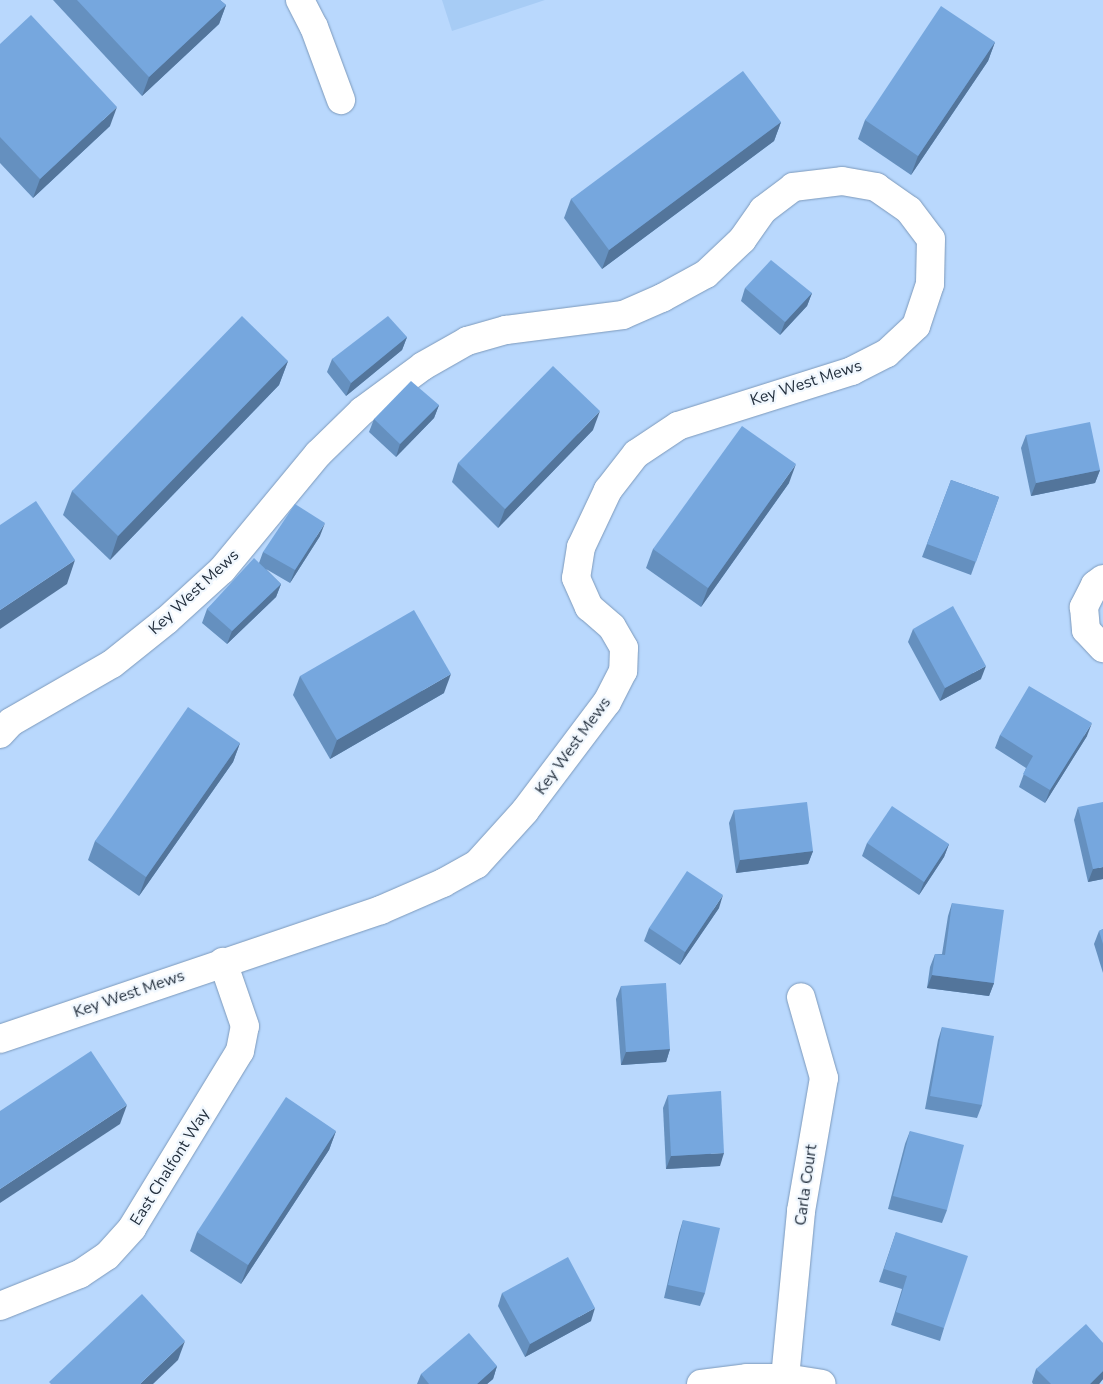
<!DOCTYPE html>
<style>
body{margin:0}
#map{position:relative;width:1103px;height:1384px;overflow:hidden;background:#b9d8fd;font-family:"Nunito Sans",sans-serif}
div>[style]{position:absolute}
[style*='--x']{left:calc(var(--x)*1px);top:calc(var(--y)*1px);width:calc(var(--w)*1px);rotate:calc(var(--a)*1deg)}
.built>*{inset:0;background:#a7ccf5}
.roads{filter:drop-shadow(0 0 1px #7c99bb) drop-shadow(0 0 1px #7c99bb)}
.street>*{height:28px;margin:-14px;padding:0 14px;transform-origin:14px;border-radius:14px;background:#fff}
.wall>*{inset:0;background:#6590bf}
.shaded-wall>*{inset:0;background:#53759b}
.building>*{inset:0;background:#76a7de}
span{translate:-50% -50%;white-space:nowrap;text-align:center;line-height:1.15;-webkit-text-stroke:4.5px #f0f7fe;paint-order:stroke}
.street-label{font-size:16px;color:#232f3d}
</style>
<div id="map">
<div class="built">
<div style="clip-path:polygon(442px 0,545px 0,452px 31px)"></div>
</div>
<div class="roads">
<div class="street">
<div style="--x:300;--y:0;--w:30;--a:63"></div>
<div style="--x:314;--y:27;--w:78;--a:69.7"></div>
<div style="--x:1103;--y:579;--w:10;--a:143"></div>
<div style="--x:1095;--y:585;--w:25;--a:117"></div>
<div style="--x:1084;--y:607;--w:23;--a:85"></div>
<div style="--x:1086;--y:630;--w:25;--a:47"></div>
<div style="--x:0;--y:734;--w:16;--a:-47"></div>
<div style="--x:11;--y:722;--w:116;--a:-29.9"></div>
<div style="--x:112;--y:664;--w:70;--a:-38.7"></div>
<div style="--x:167;--y:620;--w:74;--a:-42.3"></div>
<div style="--x:222;--y:570;--w:151;--a:-50.4"></div>
<div style="--x:318;--y:454;--w:62;--a:-44.3"></div>
<div style="--x:362;--y:411;--w:76;--a:-36.4"></div>
<div style="--x:423;--y:366;--w:51;--a:-29.6"></div>
<div style="--x:467;--y:341;--w:41;--a:-15.8"></div>
<div style="--x:506;--y:330;--w:118;--a:-7.3"></div>
<div style="--x:623;--y:315;--w:43;--a:-23.6"></div>
<div style="--x:662;--y:298;--w:50;--a:-28.6"></div>
<div style="--x:706;--y:274;--w:50;--a:-43.4"></div>
<div style="--x:742;--y:240;--w:37;--a:-55"></div>
<div style="--x:763;--y:210;--w:38;--a:-37"></div>
<div style="--x:793;--y:187;--w:49;--a:-7"></div>
<div style="--x:842;--y:181;--w:35;--a:10"></div>
<div style="--x:876;--y:187;--w:40;--a:34.9"></div>
<div style="--x:909;--y:210;--w:36;--a:53"></div>
<div style="--x:931;--y:239;--w:45;--a:91.3"></div>
<div style="--x:930;--y:284;--w:44;--a:108.4"></div>
<div style="--x:916;--y:326;--w:40;--a:137"></div>
<div style="--x:887;--y:353;--w:39;--a:153"></div>
<div style="--x:852;--y:371;--w:182;--a:162.5"></div>
<div style="--x:678;--y:426;--w:50;--a:146.3"></div>
<div style="--x:636;--y:454;--w:46;--a:127.9"></div>
<div style="--x:608;--y:490;--w:63;--a:115.3"></div>
<div style="--x:581;--y:547;--w:31;--a:99"></div>
<div style="--x:576;--y:578;--w:32;--a:66"></div>
<div style="--x:589;--y:607;--w:30;--a:41"></div>
<div style="--x:612;--y:627;--w:24;--a:60"></div>
<div style="--x:624;--y:648;--w:23;--a:92"></div>
<div style="--x:623;--y:671;--w:35;--a:117"></div>
<div style="--x:607;--y:702;--w:136;--a:127"></div>
<div style="--x:525;--y:811;--w:72;--a:132.2"></div>
<div style="--x:477;--y:864;--w:39;--a:151"></div>
<div style="--x:443;--y:883;--w:68;--a:156.5"></div>
<div style="--x:381;--y:910;--w:402;--a:161.3"></div>
<div style="--x:0;--y:1306;--w:86;--a:-21.8"></div>
<div style="--x:80;--y:1274;--w:32;--a:-34"></div>
<div style="--x:107;--y:1256;--w:38;--a:-48"></div>
<div style="--x:132;--y:1228;--w:207;--a:-58.6"></div>
<div style="--x:240;--y:1051;--w:25;--a:-79"></div>
<div style="--x:245;--y:1026;--w:68;--a:-109"></div>
<div style="--x:785;--y:1378;--w:168;--a:-84.5"></div>
<div style="--x:801;--y:1211;--w:135;--a:-80.2"></div>
<div style="--x:824;--y:1078;--w:84;--a:-105.9"></div>
<div style="--x:701;--y:1384;--w:46;--a:-7.4"></div>
<div style="--x:747;--y:1378;--w:38;--a:0"></div>
<div style="--x:785;--y:1378;--w:37;--a:9"></div>
</div>
</div>
<div class="wall">
<div style="clip-path:polygon(53px 0,220px 0,226px 5px,219px 24px,142px 96px)"></div>
<div style="clip-path:polygon(995px 42px,988px 61px,911px 175px,858px 139px,865px 120px)"></div>
<div style="clip-path:polygon(0 44px,110px 126px,33px 198px,0 163px)"></div>
<div style="clip-path:polygon(781px 122px,774px 141px,602px 269px,564px 218px,571px 199px)"></div>
<div style="clip-path:polygon(745px 288px,812px 293px,807px 306px,780px 335px,741px 301px)"></div>
<div style="clip-path:polygon(407px 337px,402px 350px,346px 396px,327px 372px,332px 359px)"></div>
<div style="clip-path:polygon(288px 361px,279px 385px,110px 560px,63px 515px,72px 491px)"></div>
<div style="clip-path:polygon(439px 405px,434px 418px,396px 457px,369px 432px,374px 419px)"></div>
<div style="clip-path:polygon(593px 430px,498px 528px,452px 482px,458px 463px)"></div>
<div style="clip-path:polygon(1026px 435px,1100px 470px,1095px 483px,1031px 496px,1021px 448px)"></div>
<div style="clip-path:polygon(951px 480px,999px 497px,971px 575px,922px 557px)"></div>
<div style="clip-path:polygon(789px 483px,701px 607px,646px 568px,653px 549px)"></div>
<div style="clip-path:polygon(320px 536px,290px 583px,266px 569px,281px 584px,276px 597px,227px 644px,202px 623px,207px 609px,259px 563px,263px 552px)"></div>
<div style="clip-path:polygon(913px 629px,981px 679px,940px 701px,908px 642px)"></div>
<div style="clip-path:polygon(300px 676px,444px 693px,330px 759px,293px 695px)"></div>
<div style="clip-path:polygon(1000px 735px,1087px 736px,1045px 803px,1019px 787px,1026px 768px,995px 748px)"></div>
<div style="clip-path:polygon(240px 743px,233px 762px,139px 896px,88px 860px,95px 841px)"></div>
<div style="clip-path:polygon(1078px 807px,1103px 879px,1088px 882px,1074px 820px)"></div>
<div style="clip-path:polygon(734px 810px,813px 851px,808px 864px,736px 873px,729px 823px)"></div>
<div style="clip-path:polygon(867px 843px,949px 844px,944px 857px,919px 895px,862px 856px)"></div>
<div style="clip-path:polygon(952px 903px,994px 983px,989px 996px,927px 988px,930px 967px,935px 954px,942px 954px,948px 916px)"></div>
<div style="clip-path:polygon(719px 908px,680px 965px,644px 941px,649px 928px)"></div>
<div style="clip-path:polygon(1103px 929px,1103px 973px,1094px 944px,1099px 931px)"></div>
<div style="clip-path:polygon(621px 986px,670px 1049px,666px 1062px,621px 1065px,616px 999px)"></div>
<div style="clip-path:polygon(942px 1027px,982px 1105px,977px 1118px,925px 1109px,938px 1040px)"></div>
<div style="clip-path:polygon(668px 1095px,720px 1166px,666px 1169px,663px 1108px)"></div>
<div style="clip-path:polygon(336px 1131px,329px 1150px,241px 1284px,190px 1251px,197px 1232px)"></div>
<div style="clip-path:polygon(910px 1131px,947px 1210px,942px 1223px,888px 1209px,905px 1144px)"></div>
<div style="clip-path:polygon(683px 1220px,705px 1293px,700px 1306px,664px 1298px,679px 1233px)"></div>
<div style="clip-path:polygon(896px 1232px,944px 1328px,940px 1341px,891px 1325px,902px 1289px,879px 1282px)"></div>
<div style="clip-path:polygon(502px 1293px,591px 1321px,525px 1357px,498px 1306px)"></div>
<div style="clip-path:polygon(1103px 1343px,1103px 1379px,1099px 1384px,1033px 1384px,1032px 1382px,1036px 1369px)"></div>
<div style="clip-path:polygon(497px 1366px,493px 1379px,487px 1384px,417px 1384px,421px 1374px)"></div>
</div>
<div class="shaded-wall">
<div style="clip-path:polygon(226px 5px,219px 24px,142px 96px,149px 77px)"></div>
<div style="clip-path:polygon(995px 42px,988px 61px,911px 175px,918px 156px)"></div>
<div style="clip-path:polygon(117px 107px,110px 126px,33px 198px,40px 179px)"></div>
<div style="clip-path:polygon(781px 122px,774px 141px,602px 269px,609px 250px)"></div>
<div style="clip-path:polygon(812px 293px,807px 306px,780px 335px,785px 322px)"></div>
<div style="clip-path:polygon(407px 337px,402px 350px,346px 396px,351px 383px)"></div>
<div style="clip-path:polygon(288px 361px,279px 385px,110px 560px,118px 536px)"></div>
<div style="clip-path:polygon(439px 405px,434px 418px,396px 457px,400px 444px)"></div>
<div style="clip-path:polygon(600px 411px,593px 430px,498px 528px,505px 509px)"></div>
<div style="clip-path:polygon(796px 464px,789px 483px,701px 607px,708px 588px)"></div>
<div style="clip-path:polygon(1100px 470px,1095px 483px,1031px 496px,1036px 483px)"></div>
<div style="clip-path:polygon(325px 523px,320px 536px,290px 583px,295px 570px)"></div>
<div style="clip-path:polygon(75px 560px,67px 584px,0 629px,0 610px)"></div>
<div style="clip-path:polygon(281px 584px,276px 597px,227px 644px,232px 631px)"></div>
<div style="clip-path:polygon(986px 666px,981px 679px,940px 701px,945px 688px)"></div>
<div style="clip-path:polygon(451px 674px,444px 693px,330px 759px,337px 740px)"></div>
<div style="clip-path:polygon(1092px 723px,1087px 736px,1045px 803px,1050px 790px)"></div>
<div style="clip-path:polygon(240px 743px,233px 762px,139px 896px,146px 877px)"></div>
<div style="clip-path:polygon(949px 844px,944px 857px,919px 895px,924px 882px)"></div>
<div style="clip-path:polygon(813px 851px,808px 864px,736px 873px,740px 860px)"></div>
<div style="clip-path:polygon(1103px 867px,1103px 879px,1088px 882px,1093px 869px)"></div>
<div style="clip-path:polygon(723px 895px,719px 908px,680px 965px,685px 952px)"></div>
<div style="clip-path:polygon(932px 975px,994px 983px,989px 996px,927px 988px)"></div>
<div style="clip-path:polygon(670px 1049px,666px 1062px,621px 1065px,626px 1052px)"></div>
<div style="clip-path:polygon(127px 1105px,120px 1124px,0 1203px,0 1189px)"></div>
<div style="clip-path:polygon(336px 1131px,329px 1150px,241px 1284px,248px 1265px)"></div>
<div style="clip-path:polygon(724px 1153px,720px 1166px,666px 1169px,671px 1156px)"></div>
<div style="clip-path:polygon(595px 1308px,591px 1321px,525px 1357px,530px 1344px)"></div>
<div style="clip-path:polygon(185px 1341px,178px 1360px,153px 1384px,140px 1384px)"></div>
<div style="clip-path:polygon(497px 1366px,493px 1379px,487px 1384px,477px 1384px)"></div>
<div style="clip-path:polygon(1103px 1371px,1103px 1379px,1099px 1384px,1090px 1384px)"></div>
</div>
<div class="building">
<div style="clip-path:polygon(77px 0,220px 0,226px 5px,149px 77px)"></div>
<div style="clip-path:polygon(941px 6px,995px 42px,918px 156px,865px 120px)"></div>
<div style="clip-path:polygon(31px 15px,117px 107px,40px 179px,0 137px,0 44px)"></div>
<div style="clip-path:polygon(743px 71px,781px 122px,609px 250px,571px 199px)"></div>
<div style="clip-path:polygon(771px 260px,812px 293px,785px 322px,745px 288px)"></div>
<div style="clip-path:polygon(242px 316px,288px 361px,118px 536px,72px 491px)"></div>
<div style="clip-path:polygon(388px 316px,407px 337px,351px 383px,332px 359px)"></div>
<div style="clip-path:polygon(553px 366px,600px 411px,505px 509px,458px 463px)"></div>
<div style="clip-path:polygon(411px 381px,439px 405px,400px 444px,374px 419px)"></div>
<div style="clip-path:polygon(1090px 422px,1100px 470px,1036px 483px,1026px 435px)"></div>
<div style="clip-path:polygon(742px 426px,796px 464px,708px 588px,653px 549px)"></div>
<div style="clip-path:polygon(951px 480px,999px 497px,976px 562px,927px 544px)"></div>
<div style="clip-path:polygon(36px 501px,75px 560px,0 610px,0 525px)"></div>
<div style="clip-path:polygon(295px 504px,325px 523px,295px 570px,263px 552px)"></div>
<div style="clip-path:polygon(254px 558px,281px 584px,232px 631px,207px 609px)"></div>
<div style="clip-path:polygon(953px 606px,986px 666px,945px 688px,913px 629px)"></div>
<div style="clip-path:polygon(414px 610px,451px 674px,337px 740px,300px 676px)"></div>
<div style="clip-path:polygon(1029px 686px,1092px 723px,1050px 790px,1023px 774px,1033px 756px,1000px 735px)"></div>
<div style="clip-path:polygon(188px 707px,240px 743px,146px 877px,95px 841px)"></div>
<div style="clip-path:polygon(807px 802px,813px 851px,740px 860px,734px 810px)"></div>
<div style="clip-path:polygon(1103px 802px,1103px 867px,1093px 869px,1078px 807px)"></div>
<div style="clip-path:polygon(892px 806px,949px 844px,924px 882px,867px 843px)"></div>
<div style="clip-path:polygon(687px 871px,723px 895px,685px 952px,649px 928px)"></div>
<div style="clip-path:polygon(952px 903px,1004px 910px,994px 983px,932px 975px,935px 954px,945px 955px)"></div>
<div style="clip-path:polygon(1103px 929px,1103px 944px,1099px 931px)"></div>
<div style="clip-path:polygon(666px 983px,670px 1049px,626px 1052px,621px 986px)"></div>
<div style="clip-path:polygon(942px 1027px,994px 1036px,982px 1105px,930px 1096px)"></div>
<div style="clip-path:polygon(91px 1051px,127px 1105px,0 1189px,0 1111px)"></div>
<div style="clip-path:polygon(721px 1091px,724px 1153px,671px 1156px,668px 1095px)"></div>
<div style="clip-path:polygon(286px 1097px,336px 1131px,248px 1265px,197px 1232px)"></div>
<div style="clip-path:polygon(910px 1131px,964px 1145px,947px 1210px,893px 1196px)"></div>
<div style="clip-path:polygon(683px 1220px,720px 1228px,705px 1293px,668px 1285px)"></div>
<div style="clip-path:polygon(896px 1232px,968px 1256px,944px 1328px,896px 1312px,907px 1276px,884px 1269px)"></div>
<div style="clip-path:polygon(568px 1257px,595px 1308px,530px 1344px,502px 1293px)"></div>
<div style="clip-path:polygon(142px 1294px,185px 1341px,140px 1384px,51px 1384px,49px 1382px)"></div>
<div style="clip-path:polygon(1086px 1324px,1103px 1343px,1103px 1371px,1090px 1384px,1051px 1384px,1036px 1369px)"></div>
<div style="clip-path:polygon(469px 1333px,497px 1366px,477px 1384px,429px 1384px,421px 1374px)"></div>
</div>
<div class="street-label">
<span style="left:806px;top:383px;rotate:-18deg">Key West Mews</span>
<span style="left:194px;top:592px;rotate:-43deg">Key West Mews</span>
<span style="left:573px;top:746px;rotate:-54deg">Key West Mews</span>
<span style="left:129px;top:994px;rotate:-19deg">Key West Mews</span>
<span style="left:170px;top:1167px;rotate:-58deg">East Chalfont Way</span>
<span style="left:806px;top:1185px;rotate:-82deg">Carla Court</span>
</div>
</div>
